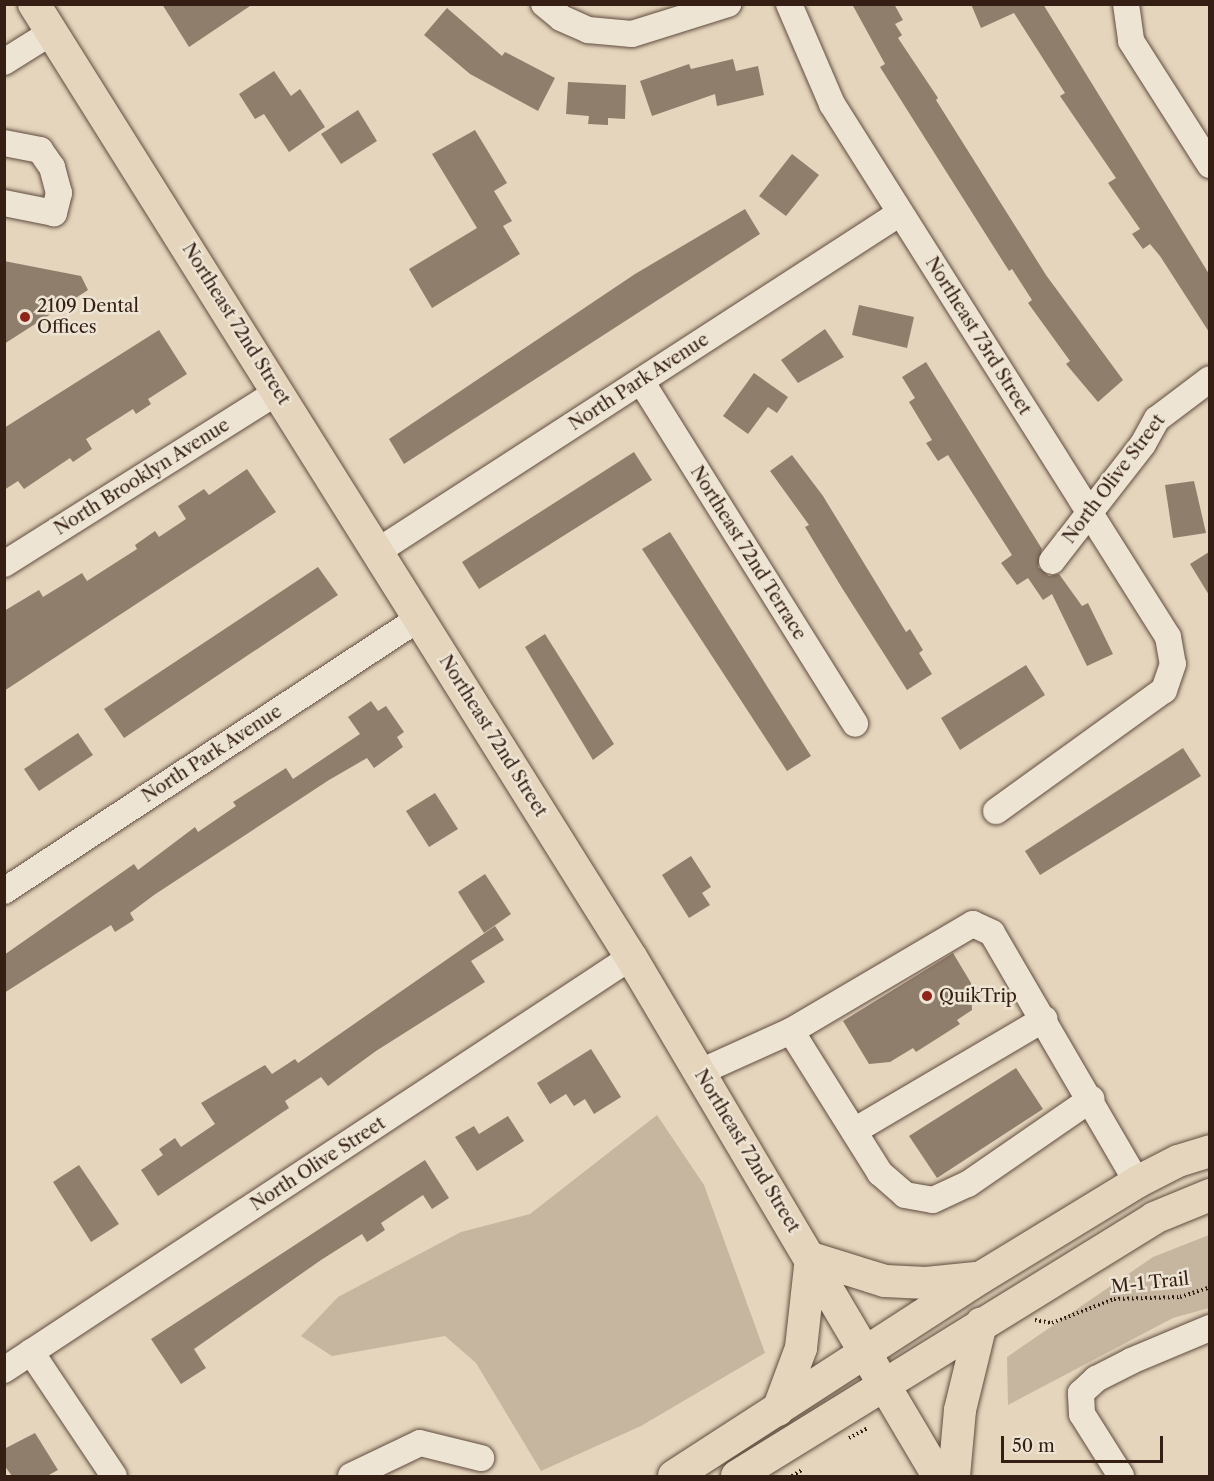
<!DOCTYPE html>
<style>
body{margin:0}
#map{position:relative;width:1214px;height:1481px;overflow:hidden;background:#e4d5bc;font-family:"Libre Caslon Text",serif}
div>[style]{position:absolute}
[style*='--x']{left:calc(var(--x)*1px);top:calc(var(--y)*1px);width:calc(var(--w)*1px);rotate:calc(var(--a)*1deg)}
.green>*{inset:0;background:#c6b6a0}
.building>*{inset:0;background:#907e6c}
.path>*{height:4px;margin-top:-2px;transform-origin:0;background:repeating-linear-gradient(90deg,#351f15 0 1.5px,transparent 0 4.5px)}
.roads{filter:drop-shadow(0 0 2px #614c3f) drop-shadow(0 0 2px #614c3f)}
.minor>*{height:26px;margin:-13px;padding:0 13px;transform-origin:13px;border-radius:13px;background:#ede4d3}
.major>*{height:32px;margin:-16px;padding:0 16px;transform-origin:16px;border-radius:16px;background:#e4d5bc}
.dots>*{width:16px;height:16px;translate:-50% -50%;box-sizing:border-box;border:3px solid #ede4d3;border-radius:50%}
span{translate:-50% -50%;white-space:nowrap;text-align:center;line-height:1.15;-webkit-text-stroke:5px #ede4d3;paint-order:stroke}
.poi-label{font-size:18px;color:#351f15}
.left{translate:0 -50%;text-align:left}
.street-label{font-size:18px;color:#351f15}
.frame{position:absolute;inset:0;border:6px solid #351f15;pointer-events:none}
.scale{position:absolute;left:1001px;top:1436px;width:162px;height:27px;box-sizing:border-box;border:3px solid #351f15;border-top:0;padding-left:8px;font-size:18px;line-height:21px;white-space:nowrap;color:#351f15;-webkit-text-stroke:4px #ede4d3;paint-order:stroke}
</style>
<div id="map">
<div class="green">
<div style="clip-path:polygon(657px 1115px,704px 1185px,765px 1353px,641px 1426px,541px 1471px,476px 1363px,445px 1336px,332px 1356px,301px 1336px,338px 1297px,461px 1232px,530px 1214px)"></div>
<div style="clip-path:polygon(1209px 1235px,1209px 1308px,1173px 1318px,1008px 1405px,1007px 1357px,1153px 1257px)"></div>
</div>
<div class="building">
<div style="clip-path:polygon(162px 4px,253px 4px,189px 47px)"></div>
<div style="clip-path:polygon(852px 4px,894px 4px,903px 20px,895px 24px,902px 35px,898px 38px,938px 98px,936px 100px,1046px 275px,1123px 380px,1098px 402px,1066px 364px,1070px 361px,1028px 303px,1032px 300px,1012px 269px,1009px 271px,880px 67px,885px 64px)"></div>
<div style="clip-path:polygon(971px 4px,1043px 4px,1209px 274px,1209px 332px,1160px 256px,1150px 244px,1143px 249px,1132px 234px,1140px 229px,1108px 183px,1116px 178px,1060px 96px,1065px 93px,1014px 13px,981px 28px)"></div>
<div style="clip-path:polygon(447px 8px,502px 56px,505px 52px,555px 78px,538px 111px,470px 74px,424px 35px)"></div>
<div style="clip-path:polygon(733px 59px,736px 71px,758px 66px,764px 95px,717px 106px,715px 94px,652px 116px,640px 81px,689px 64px,691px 69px)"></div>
<div style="clip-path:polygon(274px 71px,291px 96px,300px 89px,325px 127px,289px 152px,264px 114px,255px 119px,239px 94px)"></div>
<div style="clip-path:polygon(568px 82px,626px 85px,625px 119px,608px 118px,608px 125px,588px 124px,589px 116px,566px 114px)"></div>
<div style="clip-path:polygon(358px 110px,377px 141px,341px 164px,321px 134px)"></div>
<div style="clip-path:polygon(475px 130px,507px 183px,494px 191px,512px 221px,503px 226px,520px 254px,432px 308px,409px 269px,477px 228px,432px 154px)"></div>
<div style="clip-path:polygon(792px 154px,819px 175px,786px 216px,759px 196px)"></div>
<div style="clip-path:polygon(745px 209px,760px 234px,404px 464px,389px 439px,635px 274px)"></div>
<div style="clip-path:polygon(4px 261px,81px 276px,88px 290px,4px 344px)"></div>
<div style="clip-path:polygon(859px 305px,914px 317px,907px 348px,852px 335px)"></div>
<div style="clip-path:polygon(825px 329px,844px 357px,798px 383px,781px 360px)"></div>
<div style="clip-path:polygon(159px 330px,187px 374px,148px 399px,151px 404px,136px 414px,133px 409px,86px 439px,92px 449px,73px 462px,70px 458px,24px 489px,18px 481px,4px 490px,4px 428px)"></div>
<div style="clip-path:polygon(926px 362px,1042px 549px,1038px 567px,1049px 576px,1059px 574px,1082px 606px,1088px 603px,1113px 654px,1087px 666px,1052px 594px,1043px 600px,1028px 578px,1017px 585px,1001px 563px,1012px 555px,948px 455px,938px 461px,926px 443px,932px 440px,909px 402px,915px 398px,902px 377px)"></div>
<div style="clip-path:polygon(754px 373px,788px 397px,777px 413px,768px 407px,748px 434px,723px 416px)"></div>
<div style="clip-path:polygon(634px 452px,652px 480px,479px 589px,462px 562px)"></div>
<div style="clip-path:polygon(792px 455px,823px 496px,906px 632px,910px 629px,923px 650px,919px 653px,932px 674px,907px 690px,842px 588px,805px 527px,809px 525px,770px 471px)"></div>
<div style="clip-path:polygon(247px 469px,276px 512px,4px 691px,4px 611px,39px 590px,43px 597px,82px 573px,87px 581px,137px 549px,135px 545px,155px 531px,159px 537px,186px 519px,178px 506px,204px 489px,209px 495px)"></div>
<div style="clip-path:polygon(1194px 481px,1206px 533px,1173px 538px,1165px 485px)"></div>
<div style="clip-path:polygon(670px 532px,811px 756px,787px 771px,642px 549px)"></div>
<div style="clip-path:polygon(1209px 552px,1209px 595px,1190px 564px)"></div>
<div style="clip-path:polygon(318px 567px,338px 595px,124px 738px,104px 709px)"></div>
<div style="clip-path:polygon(545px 634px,614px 744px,593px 760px,525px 647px)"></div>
<div style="clip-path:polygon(1026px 665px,1045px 695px,960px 750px,941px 718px)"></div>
<div style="clip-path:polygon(371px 701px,378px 711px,386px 706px,404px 732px,397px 737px,403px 747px,374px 768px,367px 758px,329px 780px,154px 895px,130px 913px,134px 920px,115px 932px,111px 925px,4px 993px,4px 955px,134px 864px,138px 870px,195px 827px,198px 832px,236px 806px,233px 802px,286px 768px,293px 779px,360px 734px,348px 717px)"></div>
<div style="clip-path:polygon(78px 733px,93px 755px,39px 791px,24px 769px)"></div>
<div style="clip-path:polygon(1183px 748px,1201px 776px,1040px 875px,1025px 851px)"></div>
<div style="clip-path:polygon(435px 793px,458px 829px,429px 847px,406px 811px)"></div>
<div style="clip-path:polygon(691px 856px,711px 887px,702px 893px,710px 905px,689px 918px,662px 875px)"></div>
<div style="clip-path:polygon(485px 874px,511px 914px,484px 933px,458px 892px)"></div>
<div style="clip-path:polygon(495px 926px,504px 940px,471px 961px,485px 982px,376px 1051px,328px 1086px,321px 1077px,285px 1101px,289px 1108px,158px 1196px,141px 1170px,163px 1155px,159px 1149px,175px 1138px,181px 1147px,215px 1124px,201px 1103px,265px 1065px,272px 1074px,295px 1059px,298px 1063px)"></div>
<div style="clip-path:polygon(953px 953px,971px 983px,972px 1010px,957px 1020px,960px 1024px,916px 1052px,913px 1048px,890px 1062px,869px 1064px,843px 1021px)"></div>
<div style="clip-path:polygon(591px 1049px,621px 1097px,594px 1114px,585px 1099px,574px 1106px,566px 1094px,550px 1104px,537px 1083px)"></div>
<div style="clip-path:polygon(1016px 1068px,1043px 1109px,937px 1178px,909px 1136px)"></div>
<div style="clip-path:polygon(508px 1116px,524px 1141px,477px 1171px,455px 1137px,474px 1126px,479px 1134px)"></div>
<div style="clip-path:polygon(425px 1160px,449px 1198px,432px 1209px,423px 1195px,381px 1223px,385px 1230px,367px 1242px,362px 1234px,321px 1260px,194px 1349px,206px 1368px,181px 1384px,151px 1339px)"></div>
<div style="clip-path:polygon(79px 1165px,119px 1224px,91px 1242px,53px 1182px)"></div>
<div style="clip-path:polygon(35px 1433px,58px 1470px,47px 1476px,12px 1476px,4px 1465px,4px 1449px)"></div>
</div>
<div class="path">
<div style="--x:1035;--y:1320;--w:17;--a:10"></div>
<div style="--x:1052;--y:1323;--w:66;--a:-21.2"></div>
<div style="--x:1114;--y:1299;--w:66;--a:-1.7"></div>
<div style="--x:1180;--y:1297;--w:32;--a:-18"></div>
<div style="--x:849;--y:1438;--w:21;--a:-28"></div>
<div style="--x:792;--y:1476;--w:13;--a:-32"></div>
</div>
<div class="roads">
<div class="minor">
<div style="--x:544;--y:4;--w:22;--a:39"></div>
<div style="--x:561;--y:18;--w:30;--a:24"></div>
<div style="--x:588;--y:30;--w:44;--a:5.2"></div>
<div style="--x:632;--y:34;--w:101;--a:-17.4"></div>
<div style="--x:789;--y:4;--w:109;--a:66.7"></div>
<div style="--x:832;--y:104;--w:630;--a:57.77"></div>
<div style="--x:1168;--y:637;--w:27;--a:80"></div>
<div style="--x:1173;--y:664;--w:28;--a:109"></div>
<div style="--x:1164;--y:690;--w:207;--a:144.2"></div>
<div style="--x:1126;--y:4;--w:37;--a:82"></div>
<div style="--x:1131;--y:41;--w:147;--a:57.5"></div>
<div style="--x:4;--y:62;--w:57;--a:-32"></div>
<div style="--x:4;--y:143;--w:37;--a:11"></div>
<div style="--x:40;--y:150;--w:21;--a:55"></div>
<div style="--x:52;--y:167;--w:27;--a:75"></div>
<div style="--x:59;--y:193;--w:21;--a:104"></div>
<div style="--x:54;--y:213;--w:51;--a:-168.7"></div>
<div style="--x:641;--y:381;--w:404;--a:58"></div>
<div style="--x:378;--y:551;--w:622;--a:-32.92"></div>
<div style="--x:1052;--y:561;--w:148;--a:-52.1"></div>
<div style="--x:1143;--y:444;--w:29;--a:-61"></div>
<div style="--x:1157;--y:419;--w:66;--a:-37"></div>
<div style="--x:4;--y:564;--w:325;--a:-32.2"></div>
<div style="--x:4;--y:891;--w:497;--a:-33.3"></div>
<div style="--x:791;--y:1031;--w:168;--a:57.9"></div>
<div style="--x:880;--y:1173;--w:33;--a:41"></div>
<div style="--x:905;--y:1195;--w:28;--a:10"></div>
<div style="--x:933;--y:1200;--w:38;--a:-25"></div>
<div style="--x:968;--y:1184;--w:150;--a:-34.6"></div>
<div style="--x:700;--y:1072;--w:100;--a:-24.3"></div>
<div style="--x:791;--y:1031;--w:211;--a:-30.5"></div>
<div style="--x:973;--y:924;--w:21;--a:25"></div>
<div style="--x:992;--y:933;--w:288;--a:59.8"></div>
<div style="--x:854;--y:1131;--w:221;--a:-30.5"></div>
<div style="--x:31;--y:1352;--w:149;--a:56.2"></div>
<div style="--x:4;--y:1370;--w:751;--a:-33.37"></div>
<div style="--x:351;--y:1476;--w:76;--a:-25.6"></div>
<div style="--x:420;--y:1443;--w:63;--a:13.8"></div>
<div style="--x:1121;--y:1476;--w:73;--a:-122.2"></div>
<div style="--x:1082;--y:1414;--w:21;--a:-93"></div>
<div style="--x:1081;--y:1393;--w:21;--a:-43"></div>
<div style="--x:1096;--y:1379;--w:39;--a:-27"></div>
<div style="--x:1131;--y:1361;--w:86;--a:-22.7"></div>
</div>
<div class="major">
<div style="--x:34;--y:4;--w:1125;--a:57.94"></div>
<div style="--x:631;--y:957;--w:603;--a:59.39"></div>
<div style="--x:811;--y:1258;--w:77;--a:17.3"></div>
<div style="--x:885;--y:1281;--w:41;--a:2.8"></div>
<div style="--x:926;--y:1283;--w:50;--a:-5.7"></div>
<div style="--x:778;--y:1410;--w:66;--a:-69.6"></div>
<div style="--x:801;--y:1348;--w:91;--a:-83.7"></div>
<div style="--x:674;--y:1476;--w:364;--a:-32.9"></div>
<div style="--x:980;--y:1278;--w:184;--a:-31.4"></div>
<div style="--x:1137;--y:1182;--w:46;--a:-27.1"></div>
<div style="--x:1178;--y:1161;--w:34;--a:-17"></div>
<div style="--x:737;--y:1476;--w:490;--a:-31.7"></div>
<div style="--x:1154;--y:1218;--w:61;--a:-22.3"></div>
<div style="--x:954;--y:1476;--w:66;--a:-84.8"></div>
<div style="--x:960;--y:1410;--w:89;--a:-76.3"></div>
</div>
</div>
<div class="dots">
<div style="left:25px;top:317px;background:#8f2418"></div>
<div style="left:927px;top:996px;background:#8f2418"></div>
</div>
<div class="poi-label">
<span class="left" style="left:37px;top:317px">2109 Dental<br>Offices</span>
<span class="left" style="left:939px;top:996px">QuikTrip</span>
</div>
<div class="street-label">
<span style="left:236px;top:324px;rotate:58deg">Northeast 72nd Street</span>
<span style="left:978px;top:336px;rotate:58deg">Northeast 73rd Street</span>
<span style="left:639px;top:382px;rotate:-33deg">North Park Avenue</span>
<span style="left:142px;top:477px;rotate:-32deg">North Brooklyn Avenue</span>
<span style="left:1114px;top:479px;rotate:-53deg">North Olive Street</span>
<span style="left:748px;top:553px;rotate:58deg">Northeast 72nd Terrace</span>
<span style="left:493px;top:736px;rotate:58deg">Northeast 72nd Street</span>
<span style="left:212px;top:754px;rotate:-33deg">North Park Avenue</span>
<span style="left:747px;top:1151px;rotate:59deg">Northeast 72nd Street</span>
<span style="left:318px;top:1164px;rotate:-33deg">North Olive Street</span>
<span style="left:1150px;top:1283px;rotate:-6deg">M-1 Trail</span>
</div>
<div class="frame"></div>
<div class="scale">50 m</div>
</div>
